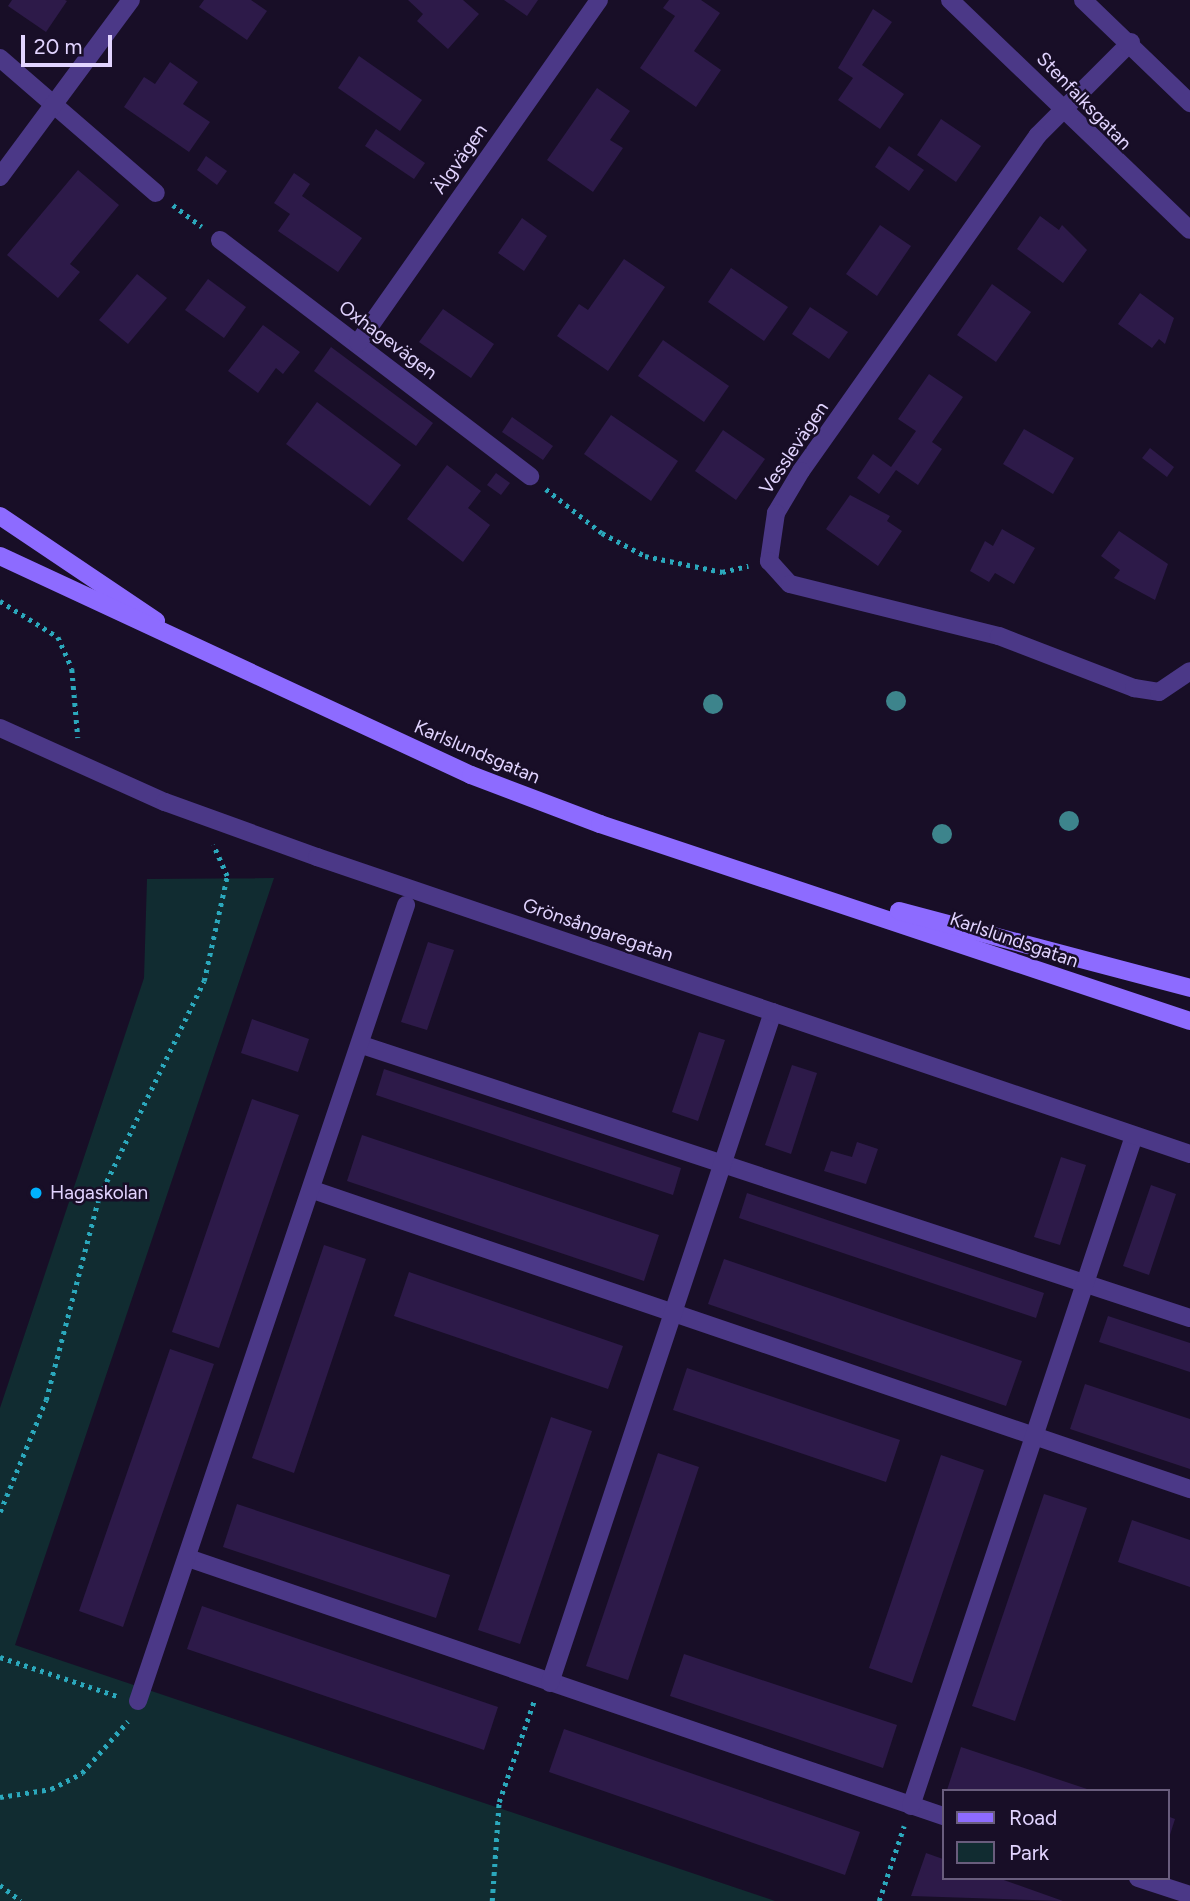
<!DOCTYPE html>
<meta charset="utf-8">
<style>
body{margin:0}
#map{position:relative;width:1190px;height:1901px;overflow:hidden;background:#180e27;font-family:Figtree,sans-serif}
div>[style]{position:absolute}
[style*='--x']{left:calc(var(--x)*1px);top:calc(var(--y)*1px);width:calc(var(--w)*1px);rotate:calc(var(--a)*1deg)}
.green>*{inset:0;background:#112c31}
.building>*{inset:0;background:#2d1a49}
.path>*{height:4.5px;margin-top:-2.25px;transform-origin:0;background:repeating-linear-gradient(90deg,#2ba8bc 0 3.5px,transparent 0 8.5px)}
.service>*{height:18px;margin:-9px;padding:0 9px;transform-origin:9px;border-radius:9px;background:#4b3887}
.minor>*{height:18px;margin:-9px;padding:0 9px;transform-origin:9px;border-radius:9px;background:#4b3887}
.tertiary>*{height:18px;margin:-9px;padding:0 9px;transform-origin:9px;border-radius:9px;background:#4b3887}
.secondary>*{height:18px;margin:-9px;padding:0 9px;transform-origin:9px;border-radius:9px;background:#8d6bff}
.trees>*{width:20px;height:20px;margin:-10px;border-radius:50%;background:#3d848c}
.dots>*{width:19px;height:19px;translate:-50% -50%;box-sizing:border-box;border:4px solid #180e27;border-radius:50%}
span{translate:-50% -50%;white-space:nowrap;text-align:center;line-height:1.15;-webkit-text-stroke:5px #180e27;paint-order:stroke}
.street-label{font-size:19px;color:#e2d4ff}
.poi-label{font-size:19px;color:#e2d4ff}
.left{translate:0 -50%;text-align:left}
.legend{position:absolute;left:942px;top:1789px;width:228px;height:91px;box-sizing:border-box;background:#180e27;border:2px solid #695d7d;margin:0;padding:9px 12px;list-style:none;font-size:21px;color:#e2d4ff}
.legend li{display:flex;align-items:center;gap:14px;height:35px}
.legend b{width:35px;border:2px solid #695d7d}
.scale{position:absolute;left:21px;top:35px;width:91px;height:32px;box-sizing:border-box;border:4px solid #e2d4ff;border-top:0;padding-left:9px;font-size:21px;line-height:24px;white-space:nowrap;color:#e2d4ff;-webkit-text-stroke:5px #180e27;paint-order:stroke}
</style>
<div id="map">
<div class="green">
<div style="clip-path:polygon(274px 878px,15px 1645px,775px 1901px,0 1901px,0 1408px,144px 978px,147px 879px)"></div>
</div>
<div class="building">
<div style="clip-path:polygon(12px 0,65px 0,67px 1px,46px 32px,8px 6px)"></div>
<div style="clip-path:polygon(204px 0,251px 0,267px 11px,247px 40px,199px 7px)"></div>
<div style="clip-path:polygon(408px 0,463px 0,479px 14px,448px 49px,417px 21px,423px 14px)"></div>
<div style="clip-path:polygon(504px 0,538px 0,527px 16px)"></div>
<div style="clip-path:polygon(669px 0,701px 0,720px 13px,694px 51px,721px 70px,696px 107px,640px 68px,675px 16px,663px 8px)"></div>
<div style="clip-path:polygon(873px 9px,892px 22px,862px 65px,904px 94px,880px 129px,838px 100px,853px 78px,838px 68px)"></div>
<div style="clip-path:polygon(359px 56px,422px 100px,400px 131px,338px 88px)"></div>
<div style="clip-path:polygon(170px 62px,198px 82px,183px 104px,210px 122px,189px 152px,124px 107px,144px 77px,155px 84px)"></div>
<div style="clip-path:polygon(597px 88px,630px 111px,610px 140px,623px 148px,593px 192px,547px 160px)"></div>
<div style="clip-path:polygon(941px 119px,981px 146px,956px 182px,917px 155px)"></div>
<div style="clip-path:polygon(376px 129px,425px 163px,414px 179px,365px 146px)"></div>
<div style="clip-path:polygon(889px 146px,924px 170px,909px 191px,875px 167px)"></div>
<div style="clip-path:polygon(206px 156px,227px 171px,217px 185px,197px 170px)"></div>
<div style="clip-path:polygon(78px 170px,119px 205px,70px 264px,80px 272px,58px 298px,7px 255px)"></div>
<div style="clip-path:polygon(294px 173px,310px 184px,302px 196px,362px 238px,338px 272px,278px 231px,290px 214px,274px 203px)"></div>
<div style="clip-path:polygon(1040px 216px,1059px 230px,1062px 225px,1087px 250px,1063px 283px,1017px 249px)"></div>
<div style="clip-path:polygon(522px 218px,547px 236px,524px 271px,498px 253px)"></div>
<div style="clip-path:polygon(880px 225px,911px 246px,877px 296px,846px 274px)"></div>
<div style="clip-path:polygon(624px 259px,665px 287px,608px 371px,557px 336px,579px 304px,588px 310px)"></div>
<div style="clip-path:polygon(731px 268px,788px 307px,764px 341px,708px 302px)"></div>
<div style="clip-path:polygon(137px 274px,167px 298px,128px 344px,99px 320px)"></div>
<div style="clip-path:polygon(208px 279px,246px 307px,224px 338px,185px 310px)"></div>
<div style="clip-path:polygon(992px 284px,1031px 312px,996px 362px,957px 335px)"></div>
<div style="clip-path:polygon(1140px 293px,1174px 318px,1165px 344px,1159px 339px,1152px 348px,1118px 324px)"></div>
<div style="clip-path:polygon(810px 307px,848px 332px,829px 359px,792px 334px)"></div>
<div style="clip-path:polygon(443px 309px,494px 344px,471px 378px,419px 342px)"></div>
<div style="clip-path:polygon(263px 325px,300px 352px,283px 374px,276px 368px,258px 393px,228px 371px)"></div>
<div style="clip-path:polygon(663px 340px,729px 386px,704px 422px,638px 376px)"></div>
<div style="clip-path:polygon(331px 347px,433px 423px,416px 446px,314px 371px)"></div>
<div style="clip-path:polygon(929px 374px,963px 397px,932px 442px,942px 449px,918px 485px,896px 470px,879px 494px,857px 478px,873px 454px,891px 467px,916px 431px,898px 419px)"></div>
<div style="clip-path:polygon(317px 402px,401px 465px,370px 506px,286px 444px)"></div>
<div style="clip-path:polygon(611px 415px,678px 461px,651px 501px,584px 454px)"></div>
<div style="clip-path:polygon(512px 417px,553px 446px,543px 460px,502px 432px)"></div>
<div style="clip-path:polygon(1024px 429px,1074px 458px,1053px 494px,1003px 464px)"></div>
<div style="clip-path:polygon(723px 430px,765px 459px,736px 500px,695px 471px)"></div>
<div style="clip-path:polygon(1150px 448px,1174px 467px,1167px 477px,1142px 458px)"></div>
<div style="clip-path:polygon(447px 465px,481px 491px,468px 508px,490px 525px,463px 562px,407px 519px)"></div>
<div style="clip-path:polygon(496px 473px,510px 483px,501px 495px,487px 485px)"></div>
<div style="clip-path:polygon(850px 495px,890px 516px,887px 521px,902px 531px,878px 566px,826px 529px)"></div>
<div style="clip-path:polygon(1002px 529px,1035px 548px,1014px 584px,995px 573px,989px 582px,970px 571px,985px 541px,993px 546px)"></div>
<div style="clip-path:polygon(1119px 531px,1168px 564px,1155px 600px,1114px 578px,1120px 570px,1101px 556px)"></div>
<div style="clip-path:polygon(428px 942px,454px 950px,427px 1030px,401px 1022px)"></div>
<div style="clip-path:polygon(252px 1019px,309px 1039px,298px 1072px,241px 1053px)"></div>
<div style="clip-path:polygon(699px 1032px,725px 1040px,698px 1121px,672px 1112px)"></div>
<div style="clip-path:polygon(792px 1065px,817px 1073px,791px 1154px,765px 1145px)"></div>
<div style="clip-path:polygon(384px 1069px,681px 1168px,673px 1195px,376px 1095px)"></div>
<div style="clip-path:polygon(252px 1099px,299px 1115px,219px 1348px,172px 1332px)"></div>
<div style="clip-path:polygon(362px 1135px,659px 1235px,644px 1281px,347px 1181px)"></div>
<div style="clip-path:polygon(857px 1142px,878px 1149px,866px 1184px,824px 1171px,831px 1151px,852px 1157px)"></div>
<div style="clip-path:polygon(1061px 1157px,1086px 1165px,1060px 1245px,1034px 1237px)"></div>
<div style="clip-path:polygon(1151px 1185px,1176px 1194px,1149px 1275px,1123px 1266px)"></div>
<div style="clip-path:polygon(747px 1193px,1044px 1293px,1036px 1318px,739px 1218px)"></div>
<div style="clip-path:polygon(324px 1245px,366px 1259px,294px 1473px,252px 1458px)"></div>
<div style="clip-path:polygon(724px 1259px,1022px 1361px,1006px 1406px,708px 1304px)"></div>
<div style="clip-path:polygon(409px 1272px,623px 1346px,608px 1389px,394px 1316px)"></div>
<div style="clip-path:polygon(1108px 1316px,1190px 1343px,1190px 1372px,1099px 1342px)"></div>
<div style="clip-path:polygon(170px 1349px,214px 1364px,123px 1627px,79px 1611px)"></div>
<div style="clip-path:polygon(687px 1368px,900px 1440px,886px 1482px,673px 1410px)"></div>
<div style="clip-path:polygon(1085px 1384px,1190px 1419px,1190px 1469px,1070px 1429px)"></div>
<div style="clip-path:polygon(551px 1417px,592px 1431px,520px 1644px,478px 1630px)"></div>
<div style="clip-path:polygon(658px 1453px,699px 1467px,628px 1680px,586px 1666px)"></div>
<div style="clip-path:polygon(941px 1455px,984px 1470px,912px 1683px,869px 1668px)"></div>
<div style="clip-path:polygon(1044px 1494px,1087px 1508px,1015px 1721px,972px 1706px)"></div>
<div style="clip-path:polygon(237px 1504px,450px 1575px,436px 1618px,223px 1547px)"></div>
<div style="clip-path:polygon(1132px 1520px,1190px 1540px,1190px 1587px,1118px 1562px)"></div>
<div style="clip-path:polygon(202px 1606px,498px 1707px,484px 1750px,187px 1649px)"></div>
<div style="clip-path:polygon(684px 1654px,897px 1725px,883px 1768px,670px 1696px)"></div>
<div style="clip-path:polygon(564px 1729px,860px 1832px,845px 1875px,549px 1772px)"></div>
<div style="clip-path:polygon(961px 1747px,1090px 1790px,1090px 1791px,947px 1790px)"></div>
<div style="clip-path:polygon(1167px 1816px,1175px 1819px,1168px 1841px,1167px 1841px)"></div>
<div style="clip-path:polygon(926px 1853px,943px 1859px,943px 1878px,998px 1878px,1063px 1901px,911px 1896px)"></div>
</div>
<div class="path">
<div style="--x:173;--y:205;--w:36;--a:37"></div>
<div style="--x:546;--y:489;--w:71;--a:38.2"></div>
<div style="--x:602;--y:533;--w:49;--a:28.1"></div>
<div style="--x:645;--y:556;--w:79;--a:11.7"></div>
<div style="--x:722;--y:572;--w:27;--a:-13"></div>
<div style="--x:0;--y:601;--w:68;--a:31.8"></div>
<div style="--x:58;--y:637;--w:35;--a:66"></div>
<div style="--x:72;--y:669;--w:69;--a:85"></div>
<div style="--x:0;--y:1512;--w:121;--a:-67.7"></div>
<div style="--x:46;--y:1400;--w:210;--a:-75.4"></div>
<div style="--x:99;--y:1197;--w:240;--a:-64.1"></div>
<div style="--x:204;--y:981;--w:107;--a:-77.6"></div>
<div style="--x:227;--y:876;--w:34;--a:-114"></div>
<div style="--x:0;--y:1657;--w:123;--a:18.4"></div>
<div style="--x:0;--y:1797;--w:52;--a:-8.9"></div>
<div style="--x:51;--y:1789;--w:35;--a:-27"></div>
<div style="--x:82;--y:1773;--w:69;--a:-48.5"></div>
<div style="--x:0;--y:1885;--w:26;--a:37"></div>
<div style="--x:492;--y:1901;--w:99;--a:-86"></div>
<div style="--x:499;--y:1802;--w:107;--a:-70.9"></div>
<div style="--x:879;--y:1901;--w:79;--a:-71.6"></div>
</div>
<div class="service">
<div style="--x:362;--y:1045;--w:872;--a:18.25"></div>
<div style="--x:313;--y:1190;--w:927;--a:18.83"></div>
<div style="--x:188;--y:1558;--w:798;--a:18.87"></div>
<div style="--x:550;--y:1683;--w:707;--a:-71.62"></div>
<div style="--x:138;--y:1701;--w:840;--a:-71.39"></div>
<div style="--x:911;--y:1806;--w:706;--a:-71.59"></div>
<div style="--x:1138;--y:1878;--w:55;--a:18.1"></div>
</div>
<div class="minor">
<div style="--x:950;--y:0;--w:332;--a:43.8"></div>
<div style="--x:1131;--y:42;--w:132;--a:135"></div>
<div style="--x:1038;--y:135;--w:411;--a:125.2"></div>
<div style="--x:801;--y:471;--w:49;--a:120.8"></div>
<div style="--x:776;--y:513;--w:49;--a:98.3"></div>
<div style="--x:769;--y:561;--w:31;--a:48"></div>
<div style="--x:790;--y:584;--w:215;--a:14"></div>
<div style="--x:999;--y:636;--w:145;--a:21.1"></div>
<div style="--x:1134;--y:688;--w:25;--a:9"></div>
<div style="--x:1159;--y:692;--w:37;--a:-34"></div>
<div style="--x:0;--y:58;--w:206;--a:40.9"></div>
<div style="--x:0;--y:177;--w:220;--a:-53.5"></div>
<div style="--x:220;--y:240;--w:390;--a:37.3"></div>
<div style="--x:358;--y:343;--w:419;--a:-54.9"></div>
<div style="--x:0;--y:728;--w:181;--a:24.2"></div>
<div style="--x:165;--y:802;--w:162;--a:19.9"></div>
<div style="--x:317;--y:857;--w:922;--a:18.79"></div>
</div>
<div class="tertiary">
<div style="--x:1083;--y:0;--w:149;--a:43.9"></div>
</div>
<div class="secondary">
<div style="--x:0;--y:516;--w:188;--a:33.9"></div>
<div style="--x:0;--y:556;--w:519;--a:24.94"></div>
<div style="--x:471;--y:775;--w:138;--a:20.8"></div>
<div style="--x:600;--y:824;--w:622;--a:18.46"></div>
<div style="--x:899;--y:911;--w:301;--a:14.8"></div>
</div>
<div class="trees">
<div style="left:896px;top:701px"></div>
<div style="left:713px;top:704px"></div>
<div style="left:1069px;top:821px"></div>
<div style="left:942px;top:834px"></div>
</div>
<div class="dots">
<div style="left:36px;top:1193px;background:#00b2ff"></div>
</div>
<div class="street-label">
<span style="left:1084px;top:101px;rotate:46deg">Stenfalksgatan</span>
<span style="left:460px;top:159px;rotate:-55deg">Älgvägen</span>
<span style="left:388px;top:340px;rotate:37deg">Oxhagevägen</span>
<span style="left:794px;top:448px;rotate:-56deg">Vesslevägen</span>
<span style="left:477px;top:752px;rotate:23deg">Karlslundsgatan</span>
<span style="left:598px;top:930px;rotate:19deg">Grönsångaregatan</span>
<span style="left:1014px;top:940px;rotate:19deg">Karlslundsgatan</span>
</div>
<div class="poi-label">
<span class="left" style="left:50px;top:1193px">Hagaskolan</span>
</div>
<ul class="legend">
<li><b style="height:9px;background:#8d6bff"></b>Road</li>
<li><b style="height:19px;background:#112c31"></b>Park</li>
</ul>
<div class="scale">20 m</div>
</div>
